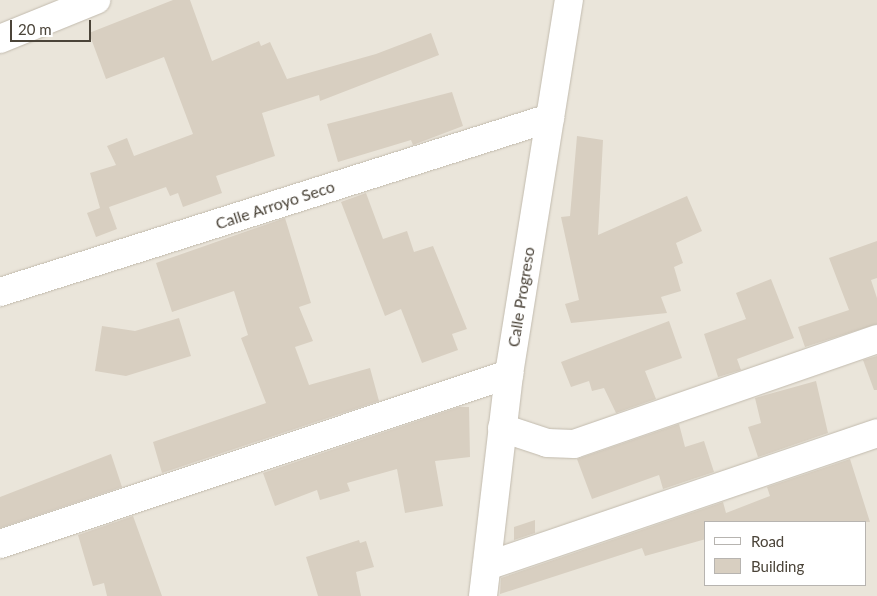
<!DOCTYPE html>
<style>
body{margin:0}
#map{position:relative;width:877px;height:596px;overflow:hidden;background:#f6f3ec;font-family:Lato,sans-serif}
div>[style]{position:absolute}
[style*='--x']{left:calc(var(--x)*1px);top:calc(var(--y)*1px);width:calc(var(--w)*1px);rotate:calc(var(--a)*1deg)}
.residential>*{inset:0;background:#eae5da}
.building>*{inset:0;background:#d8cfc1}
.roads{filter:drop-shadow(0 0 1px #c2bbae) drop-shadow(0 0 1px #c2bbae)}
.minor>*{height:28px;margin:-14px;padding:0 14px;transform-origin:14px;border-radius:14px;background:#fff}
span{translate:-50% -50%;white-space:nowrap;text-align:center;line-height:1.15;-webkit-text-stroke:4px #fff;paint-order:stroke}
.street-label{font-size:16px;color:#4b4439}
.legend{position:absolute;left:704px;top:521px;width:162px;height:65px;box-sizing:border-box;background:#fff;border:1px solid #b7b4b0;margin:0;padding:6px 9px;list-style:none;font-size:15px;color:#4b4439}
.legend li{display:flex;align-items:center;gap:10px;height:25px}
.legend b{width:25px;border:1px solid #b7b4b0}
.scale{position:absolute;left:10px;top:20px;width:81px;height:22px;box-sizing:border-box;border:2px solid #4b4439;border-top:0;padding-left:6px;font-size:15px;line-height:18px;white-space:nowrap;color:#4b4439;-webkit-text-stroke:4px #fff;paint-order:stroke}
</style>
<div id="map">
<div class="residential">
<div style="clip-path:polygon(evenodd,0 0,877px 0,877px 596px,0 596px,0 0,706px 522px,866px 522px,866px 585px,706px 585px,706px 522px)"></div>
</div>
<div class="building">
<div style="clip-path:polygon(173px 0,190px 0,212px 61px,259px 41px,261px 46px,270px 42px,287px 79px,376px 54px,431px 33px,439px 55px,320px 101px,319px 95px,262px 113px,275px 156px,216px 176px,222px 193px,183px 207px,178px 193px,170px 196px,166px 187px,109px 207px,117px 229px,96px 237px,87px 213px,100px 208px,90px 173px,116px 165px,107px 146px,127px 138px,134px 156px,193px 134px,164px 57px,106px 79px,89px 33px)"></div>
<div style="clip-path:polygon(452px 92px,463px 126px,413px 145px,411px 140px,338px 162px,327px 124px)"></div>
<div style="clip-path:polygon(577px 136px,603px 140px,598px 235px,687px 196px,702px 231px,676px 243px,683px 263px,674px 267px,681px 291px,661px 297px,667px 313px,571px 323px,565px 304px,579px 300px,561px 217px,570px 216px)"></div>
<div style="clip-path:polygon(366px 193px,383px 239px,407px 231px,414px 252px,433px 246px,467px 329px,452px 334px,458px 350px,422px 363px,401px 309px,385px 316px,341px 202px)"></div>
<div style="clip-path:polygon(285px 218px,311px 303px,299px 307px,313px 341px,295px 347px,309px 385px,370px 368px,379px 401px,162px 473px,153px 442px,266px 403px,241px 338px,248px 335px,234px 291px,172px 312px,156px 263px)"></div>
<div style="clip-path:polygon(877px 241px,877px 278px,871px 280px,877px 298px,877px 324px,805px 347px,798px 327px,849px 310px,829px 258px)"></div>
<div style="clip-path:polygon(771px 279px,794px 338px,737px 359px,741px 370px,718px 377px,704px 334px,746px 319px,736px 293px)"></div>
<div style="clip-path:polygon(179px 318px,191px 356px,126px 376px,95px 371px,102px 326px,135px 331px)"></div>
<div style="clip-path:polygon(669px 321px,682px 358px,645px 371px,656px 399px,616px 413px,604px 388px,592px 391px,589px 381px,571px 387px,561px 362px)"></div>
<div style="clip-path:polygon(877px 356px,877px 390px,874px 390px,863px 360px)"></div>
<div style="clip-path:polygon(816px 381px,828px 433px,758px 457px,748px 427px,761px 423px,755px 398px)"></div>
<div style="clip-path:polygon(459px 407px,469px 407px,470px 457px,435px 461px,443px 506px,405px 513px,397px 469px,347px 483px,350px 491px,320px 500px,317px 490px,275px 506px,263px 473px)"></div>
<div style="clip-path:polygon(679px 424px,685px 447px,704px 441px,714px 472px,663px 489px,659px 475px,592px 499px,577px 459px)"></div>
<div style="clip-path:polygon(111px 454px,122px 487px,0 528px,0 497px)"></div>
<div style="clip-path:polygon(850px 459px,870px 522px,706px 522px,706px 539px,645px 556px,642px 548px,500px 594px,501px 578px,723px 502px,726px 513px,770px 496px,767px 487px)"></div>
<div style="clip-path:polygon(133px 516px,162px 596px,107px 596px,104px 583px,93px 586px,78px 535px)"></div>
<div style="clip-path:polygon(535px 520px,535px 533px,514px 540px,514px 527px)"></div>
<div style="clip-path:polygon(359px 540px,360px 543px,366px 541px,374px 567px,356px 572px,361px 596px,318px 596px,306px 557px)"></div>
</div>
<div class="roads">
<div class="minor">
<div style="--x:0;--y:39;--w:104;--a:-22.1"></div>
<div style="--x:0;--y:292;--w:577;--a:-17.56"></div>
<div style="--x:502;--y:428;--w:47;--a:18.4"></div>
<div style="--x:547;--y:443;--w:27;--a:2"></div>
<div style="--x:574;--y:444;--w:321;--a:-19.1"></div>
<div style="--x:0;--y:544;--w:537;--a:-18.47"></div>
<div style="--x:487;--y:566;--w:412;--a:-18.8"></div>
<div style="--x:483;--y:596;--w:224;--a:-83.3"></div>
<div style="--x:509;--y:374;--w:379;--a:-80.9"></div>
</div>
</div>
<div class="street-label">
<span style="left:275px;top:205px;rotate:-18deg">Calle Arroyo Seco</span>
<span style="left:521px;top:297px;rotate:-81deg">Calle Progreso</span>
</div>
<ul class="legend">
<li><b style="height:6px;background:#fff"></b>Road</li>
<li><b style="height:14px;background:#d8cfc1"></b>Building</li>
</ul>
<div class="scale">20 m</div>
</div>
